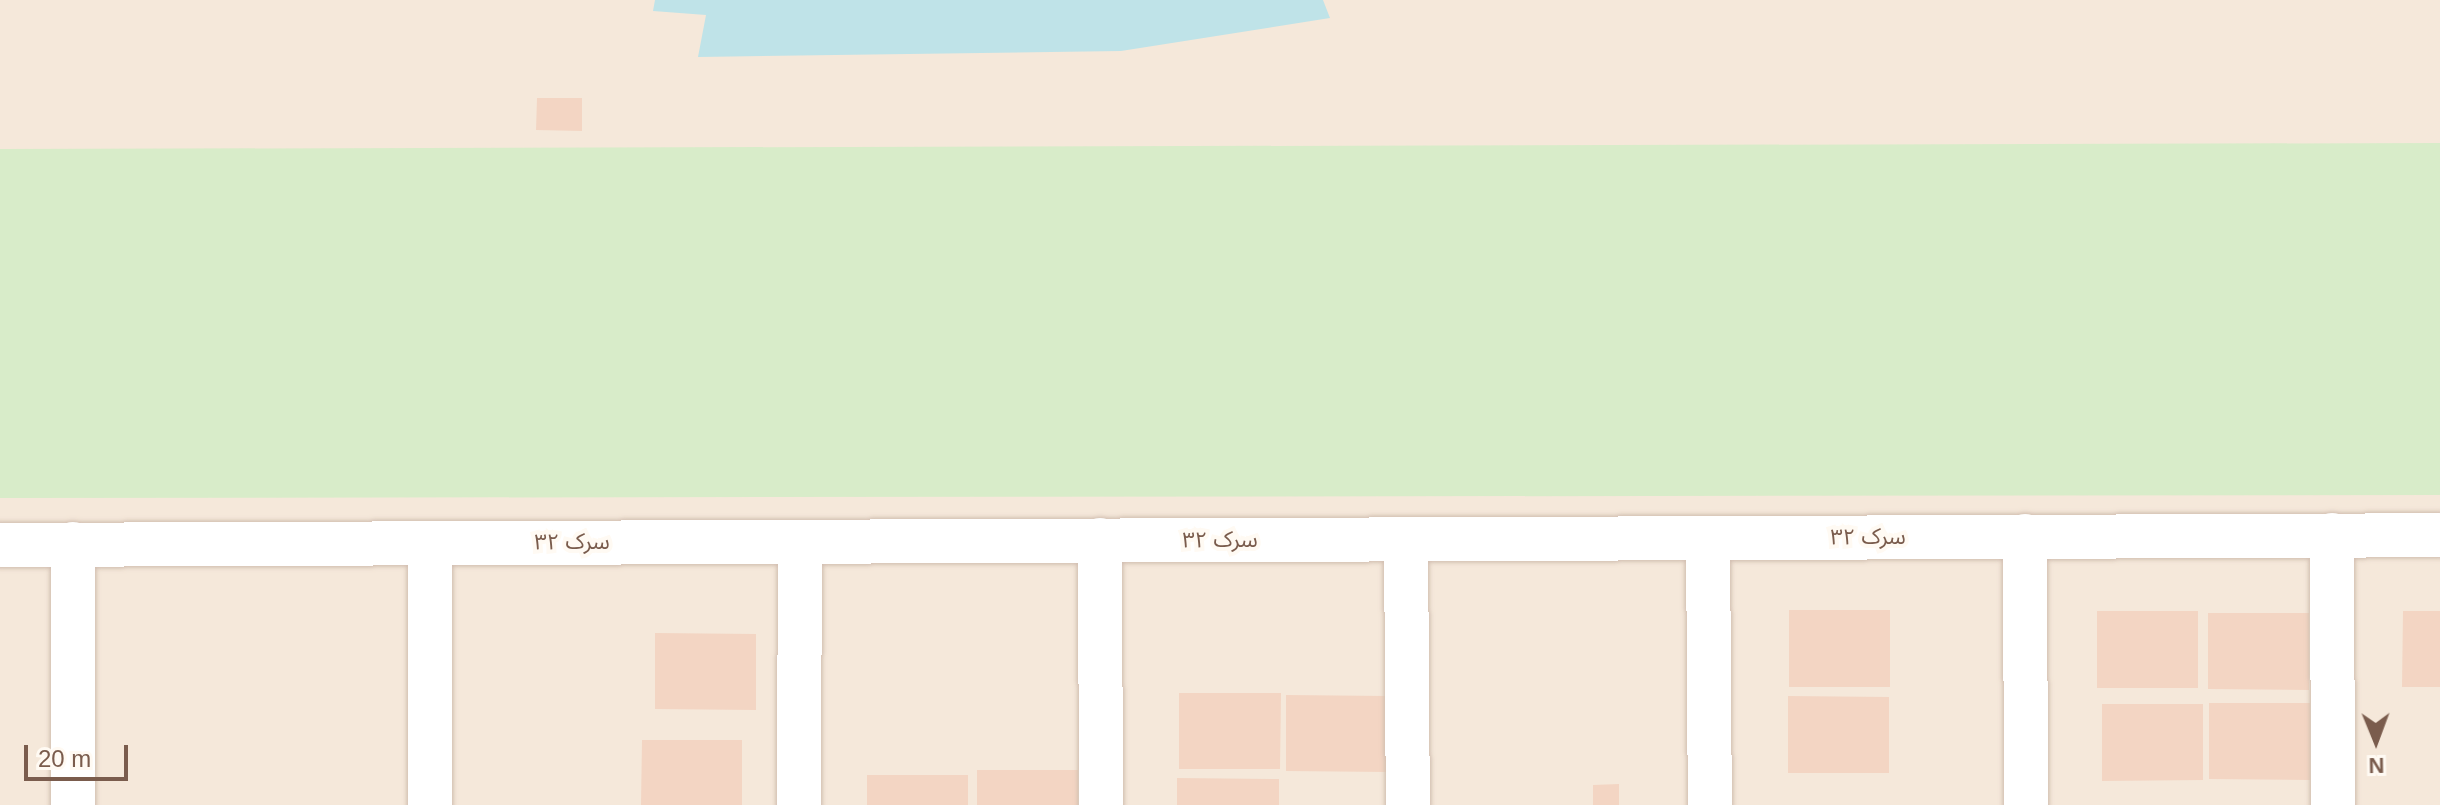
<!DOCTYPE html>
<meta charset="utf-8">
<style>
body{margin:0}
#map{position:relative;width:2440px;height:805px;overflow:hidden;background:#fdf6ec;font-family:Arial,"Noto Sans Arabic",sans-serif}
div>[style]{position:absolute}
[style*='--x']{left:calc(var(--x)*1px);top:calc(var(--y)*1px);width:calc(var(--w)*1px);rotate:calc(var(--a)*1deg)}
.residential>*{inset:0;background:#f5e8da}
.green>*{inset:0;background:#d8ecc9}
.water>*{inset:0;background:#bfe3e8}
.building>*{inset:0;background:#f3d5c3}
.roads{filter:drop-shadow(0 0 2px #d1beb0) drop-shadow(0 0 2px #d1beb0)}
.minor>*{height:44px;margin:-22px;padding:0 22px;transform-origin:22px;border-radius:22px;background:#fff}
span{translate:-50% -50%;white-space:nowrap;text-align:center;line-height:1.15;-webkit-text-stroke:8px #fffaf3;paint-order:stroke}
.street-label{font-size:22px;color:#7a5c4d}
.north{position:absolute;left:2336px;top:701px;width:80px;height:80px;-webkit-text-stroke:6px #fffaf3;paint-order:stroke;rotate:179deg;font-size:22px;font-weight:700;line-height:32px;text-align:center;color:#7a5c4d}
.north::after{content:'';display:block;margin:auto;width:28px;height:36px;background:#7a5c4d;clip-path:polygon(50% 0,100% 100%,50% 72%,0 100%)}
.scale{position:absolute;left:24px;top:745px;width:104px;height:36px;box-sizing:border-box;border:4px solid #7a5c4d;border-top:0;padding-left:10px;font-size:24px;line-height:28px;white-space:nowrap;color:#7a5c4d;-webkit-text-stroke:6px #fffaf3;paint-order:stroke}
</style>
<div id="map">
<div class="residential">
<div style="clip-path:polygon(0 0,2440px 0,2440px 805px,0 805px)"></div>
</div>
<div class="green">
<div style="clip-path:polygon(2440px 143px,2440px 495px,0 498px,0 149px)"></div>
</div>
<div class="water">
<div style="clip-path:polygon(655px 0,1323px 0,1330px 18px,1121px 51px,698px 57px,706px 15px,653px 11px)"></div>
</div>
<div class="building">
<div style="clip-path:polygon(537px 98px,582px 98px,582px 131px,536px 130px)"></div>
<div style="clip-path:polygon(1789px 610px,1890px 610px,1890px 687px,1789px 687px)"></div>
<div style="clip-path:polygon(2097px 611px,2198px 611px,2198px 688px,2097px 688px)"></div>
<div style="clip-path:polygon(2403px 611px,2440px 611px,2440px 687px,2402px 687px)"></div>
<div style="clip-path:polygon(2208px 613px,2309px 613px,2309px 690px,2208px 689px)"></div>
<div style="clip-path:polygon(655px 633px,756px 634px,756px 710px,655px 709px)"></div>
<div style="clip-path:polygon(1179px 693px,1281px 693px,1280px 769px,1179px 769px)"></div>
<div style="clip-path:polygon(1286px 695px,1387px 696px,1387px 772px,1286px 771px)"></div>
<div style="clip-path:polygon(1788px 696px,1889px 697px,1889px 773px,1788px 773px)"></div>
<div style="clip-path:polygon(2209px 703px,2310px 703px,2310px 780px,2209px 779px)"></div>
<div style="clip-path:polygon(2102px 704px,2203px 704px,2203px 780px,2102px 781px)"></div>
<div style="clip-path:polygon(642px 740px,742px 740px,742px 805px,641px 805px)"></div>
<div style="clip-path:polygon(977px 770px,1078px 770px,1078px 805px,977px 805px)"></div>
<div style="clip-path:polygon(867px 775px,968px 775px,968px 805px,867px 805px)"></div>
<div style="clip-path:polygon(1177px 778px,1279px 779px,1279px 805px,1177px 805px)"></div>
<div style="clip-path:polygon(1619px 784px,1619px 805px,1593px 805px,1593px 785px)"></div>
</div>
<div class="roads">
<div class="minor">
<div style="--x:2332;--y:535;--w:270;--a:89.8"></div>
<div style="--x:2025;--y:536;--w:269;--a:89.8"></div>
<div style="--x:1708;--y:538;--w:267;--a:89.6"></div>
<div style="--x:1406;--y:539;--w:266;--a:89.6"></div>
<div style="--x:1100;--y:540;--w:265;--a:89.8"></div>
<div style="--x:430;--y:543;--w:262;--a:90"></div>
<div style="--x:0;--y:545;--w:2440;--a:-0.23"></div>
<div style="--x:73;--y:805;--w:261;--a:-90"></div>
<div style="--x:799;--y:805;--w:263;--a:-89.8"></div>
</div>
</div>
<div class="street-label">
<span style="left:1868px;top:537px">سرک ۳۲</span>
<span style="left:1220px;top:540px">سرک ۳۲</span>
<span style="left:572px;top:542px">سرک ۳۲</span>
</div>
<div class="north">N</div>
<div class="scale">20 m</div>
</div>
